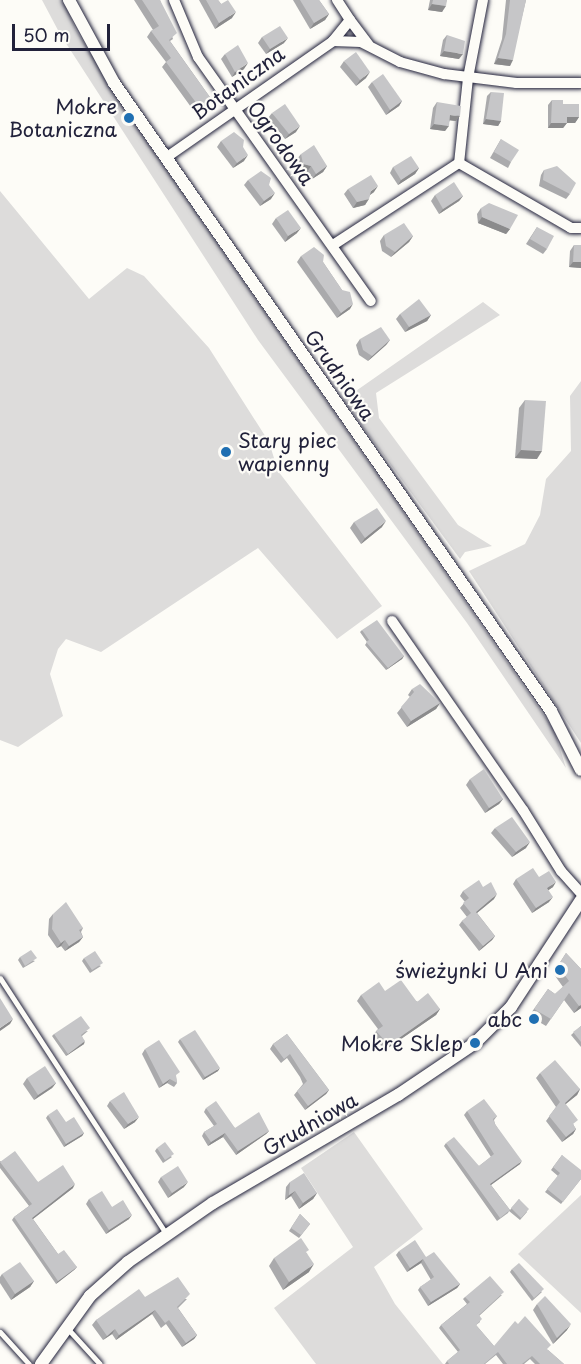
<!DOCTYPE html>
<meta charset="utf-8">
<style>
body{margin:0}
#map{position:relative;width:581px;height:1364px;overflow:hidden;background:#fdfcf7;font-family:"Playpen Sans",sans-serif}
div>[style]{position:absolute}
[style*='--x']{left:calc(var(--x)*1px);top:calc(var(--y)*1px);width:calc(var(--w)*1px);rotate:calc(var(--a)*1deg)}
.green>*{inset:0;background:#dddcdb}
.roads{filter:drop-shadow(0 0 2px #22223b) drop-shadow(0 0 2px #22223b)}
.service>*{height:5px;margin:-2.5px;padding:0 2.5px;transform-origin:2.5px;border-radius:2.5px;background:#fdfcf7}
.minor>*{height:10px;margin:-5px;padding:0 5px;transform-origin:5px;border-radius:5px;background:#fdfcf7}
.tertiary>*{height:12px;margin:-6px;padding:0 6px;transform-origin:6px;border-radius:6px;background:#fdfcf7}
.wall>*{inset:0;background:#aaaaac}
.shaded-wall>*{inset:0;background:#8b8b8c}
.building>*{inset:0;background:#c6c6c8}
.dots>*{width:16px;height:16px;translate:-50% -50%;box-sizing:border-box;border:3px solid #fdfcf7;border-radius:50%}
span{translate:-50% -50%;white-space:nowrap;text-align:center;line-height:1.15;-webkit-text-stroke:4.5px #fdfcf7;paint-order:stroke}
.street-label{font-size:20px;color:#22223b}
.poi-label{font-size:20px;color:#22223b}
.right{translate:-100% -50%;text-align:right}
.left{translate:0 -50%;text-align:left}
.scale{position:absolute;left:12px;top:24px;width:98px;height:27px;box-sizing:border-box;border:3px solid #22223b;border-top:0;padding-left:8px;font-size:18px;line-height:21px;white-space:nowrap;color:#22223b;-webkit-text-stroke:4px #fdfcf7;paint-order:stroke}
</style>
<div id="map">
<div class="green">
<div style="clip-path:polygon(42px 0,63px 0,76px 30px,138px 129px,554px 730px,566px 768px,467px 623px,258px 340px,60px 34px)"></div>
<div style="clip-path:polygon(0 191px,89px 299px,127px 268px,144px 276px,209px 348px,269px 442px,278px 471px,382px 606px,337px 639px,258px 548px,101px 652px,66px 639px,58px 649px,50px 674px,63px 716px,18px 747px,0 740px)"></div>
<div style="clip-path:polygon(483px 302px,500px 315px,376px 393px,379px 418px,458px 525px,492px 546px,465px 552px,460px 559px,343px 400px)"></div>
<div style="clip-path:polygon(581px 381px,581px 743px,469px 571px,525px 544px,540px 515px,546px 479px,571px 451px,570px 396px)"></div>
<div style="clip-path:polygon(354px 1132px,423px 1229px,374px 1267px,395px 1304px,443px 1364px,316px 1364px,274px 1308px,353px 1247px,301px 1168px)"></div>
<div style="clip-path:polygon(581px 1195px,581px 1313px,518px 1254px)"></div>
</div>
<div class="roads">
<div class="service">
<div style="--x:0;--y:978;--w:305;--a:57"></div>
<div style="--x:68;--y:1329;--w:47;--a:47.6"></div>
<div style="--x:0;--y:1332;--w:43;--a:47.8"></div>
</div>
<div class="minor">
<div style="--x:174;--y:0;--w:62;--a:67.2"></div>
<div style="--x:198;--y:57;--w:299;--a:54.7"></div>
<div style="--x:483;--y:0;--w:79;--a:100.9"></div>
<div style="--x:468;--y:78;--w:85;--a:96"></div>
<div style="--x:459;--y:163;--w:129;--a:30.1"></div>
<div style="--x:571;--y:228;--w:10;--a:0"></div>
<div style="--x:350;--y:20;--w:31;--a:53"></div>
<div style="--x:333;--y:41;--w:27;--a:-51"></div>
<div style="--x:350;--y:20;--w:24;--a:-123"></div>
<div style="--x:167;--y:157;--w:203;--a:-34.9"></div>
<div style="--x:333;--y:41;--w:28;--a:2"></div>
<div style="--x:361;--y:42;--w:44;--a:27.1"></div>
<div style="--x:400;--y:62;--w:46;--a:15.3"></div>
<div style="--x:444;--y:74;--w:73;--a:7.1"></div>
<div style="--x:516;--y:83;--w:65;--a:0"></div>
<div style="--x:333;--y:245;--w:150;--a:-33.1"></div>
<div style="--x:392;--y:621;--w:230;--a:55.3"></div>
<div style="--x:523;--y:810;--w:72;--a:58.1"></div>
<div style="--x:561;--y:871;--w:30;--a:48"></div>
</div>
<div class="tertiary">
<div style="--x:69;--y:0;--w:94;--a:61.5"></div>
<div style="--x:114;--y:83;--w:765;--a:55.17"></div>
<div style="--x:551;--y:711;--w:66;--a:63"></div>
<div style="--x:41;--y:1364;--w:84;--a:-54.2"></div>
<div style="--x:90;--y:1296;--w:51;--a:-41.8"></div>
<div style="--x:128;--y:1262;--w:103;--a:-34.8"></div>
<div style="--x:213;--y:1203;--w:214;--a:-30.3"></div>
<div style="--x:398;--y:1095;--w:93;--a:-34"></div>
<div style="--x:475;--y:1043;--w:51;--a:-45"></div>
<div style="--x:511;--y:1007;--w:128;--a:-56.8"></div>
</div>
</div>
<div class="wall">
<div style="clip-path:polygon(134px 0,160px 0,173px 39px,170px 41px,212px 100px,208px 105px,196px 114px,162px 67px,166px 62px,147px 37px,151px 31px,153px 30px)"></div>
<div style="clip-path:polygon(199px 0,218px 0,232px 18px,215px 29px)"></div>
<div style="clip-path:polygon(293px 0,319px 0,329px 14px,325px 20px,310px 29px)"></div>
<div style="clip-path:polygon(430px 0,447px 0,442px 12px,428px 10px)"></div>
<div style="clip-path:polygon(506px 0,526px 0,510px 66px,494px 64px,502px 39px)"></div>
<div style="clip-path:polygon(447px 35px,459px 59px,440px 56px,443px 40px)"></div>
<div style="clip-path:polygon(262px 37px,284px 43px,266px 54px,258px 43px)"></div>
<div style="clip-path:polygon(225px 54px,244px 69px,232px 77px,221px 59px)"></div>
<div style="clip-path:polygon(344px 61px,366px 78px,356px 86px,340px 67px)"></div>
<div style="clip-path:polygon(372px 82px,402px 101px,399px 106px,386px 115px,368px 87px)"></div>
<div style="clip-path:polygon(491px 92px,501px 121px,498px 126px,483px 124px,487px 96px)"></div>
<div style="clip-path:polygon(552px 100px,563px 104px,579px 117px,575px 123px,567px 123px,563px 128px,548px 128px,548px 105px)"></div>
<div style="clip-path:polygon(437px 102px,456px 121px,450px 120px,445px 131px,430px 129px,433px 108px)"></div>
<div style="clip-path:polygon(272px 113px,296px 132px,285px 139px,268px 118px)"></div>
<div style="clip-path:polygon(501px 139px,511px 162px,508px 168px,490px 158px)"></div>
<div style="clip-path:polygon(221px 141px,243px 147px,244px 161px,233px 168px,217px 147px)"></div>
<div style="clip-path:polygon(301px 154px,327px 166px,323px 172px,312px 179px,307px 172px,299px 170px,297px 159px)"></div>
<div style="clip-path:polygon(393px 167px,419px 168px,415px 174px,398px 185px,390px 173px)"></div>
<div style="clip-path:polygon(544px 170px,570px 194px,566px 199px,539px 186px,541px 175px)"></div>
<div style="clip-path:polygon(248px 180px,269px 185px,271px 199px,260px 206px,244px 185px)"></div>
<div style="clip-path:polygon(348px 189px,374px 192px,370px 195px,365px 205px,353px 208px,344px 194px)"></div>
<div style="clip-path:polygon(435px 195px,463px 196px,459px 201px,439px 214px,431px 201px)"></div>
<div style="clip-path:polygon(481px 208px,510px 229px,506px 234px,478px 223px,477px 214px)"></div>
<div style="clip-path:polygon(276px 218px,297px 233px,285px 242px,272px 224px)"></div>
<div style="clip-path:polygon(537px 227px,547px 249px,543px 254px,526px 244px)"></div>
<div style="clip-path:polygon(384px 235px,413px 236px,409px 242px,391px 257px,382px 251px,380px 241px)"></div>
<div style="clip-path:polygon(574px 245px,581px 245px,581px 268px,569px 267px,570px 251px)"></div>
<div style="clip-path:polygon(301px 256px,323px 262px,342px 290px,350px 309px,337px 318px,297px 262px)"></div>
<div style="clip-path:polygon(400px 314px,431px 315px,427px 321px,405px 332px,396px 319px)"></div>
<div style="clip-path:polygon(360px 339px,390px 340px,386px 345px,368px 361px,359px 355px,356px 345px)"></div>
<div style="clip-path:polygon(525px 400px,537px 459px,515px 458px,519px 408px)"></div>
<div style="clip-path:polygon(354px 522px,382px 527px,361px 544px,350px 528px)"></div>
<div style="clip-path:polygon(362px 630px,404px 656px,402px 659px,386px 670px,365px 645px,367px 642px,360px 632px)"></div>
<div style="clip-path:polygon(412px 689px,440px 703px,436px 709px,407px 727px,397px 713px,410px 697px,408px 695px)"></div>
<div style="clip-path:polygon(470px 779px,503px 799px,499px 804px,485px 813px,466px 785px)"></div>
<div style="clip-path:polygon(495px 828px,526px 848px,512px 857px,491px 833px)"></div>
<div style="clip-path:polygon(539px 877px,553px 887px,548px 890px,549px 902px,532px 913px,513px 884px,516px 879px)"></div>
<div style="clip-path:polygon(483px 887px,494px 899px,477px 913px,495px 936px,492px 940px,479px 951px,459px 925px,462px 921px,467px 917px,460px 908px,465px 902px,460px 896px,463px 891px)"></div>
<div style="clip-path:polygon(53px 914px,83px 928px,81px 932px,83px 937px,79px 942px,65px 951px,61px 946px,57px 948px,48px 935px,49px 919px)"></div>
<div style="clip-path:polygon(566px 953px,581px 969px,581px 1008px,574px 1013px,564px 1000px,546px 1026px,529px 1016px,548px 989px,555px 994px,563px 987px,553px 973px)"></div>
<div style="clip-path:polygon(20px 957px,35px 961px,23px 968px,18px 960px)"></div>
<div style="clip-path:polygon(84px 958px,101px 966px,90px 973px,82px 961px)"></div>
<div style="clip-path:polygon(385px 991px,440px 1009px,436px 1015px,385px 1050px,372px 1036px,378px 1029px,357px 1001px,361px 995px)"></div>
<div style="clip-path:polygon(581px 1026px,581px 1047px,571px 1035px)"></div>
<div style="clip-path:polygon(88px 1031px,82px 1036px,84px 1044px,66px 1056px,52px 1036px,54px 1034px)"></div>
<div style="clip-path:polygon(287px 1034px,329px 1090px,326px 1094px,305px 1110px,294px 1095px,303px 1084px,300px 1077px,287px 1058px,281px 1063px,270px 1049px,273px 1044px)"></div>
<div style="clip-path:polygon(180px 1039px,218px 1071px,203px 1080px,178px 1042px)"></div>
<div style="clip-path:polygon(145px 1049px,176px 1077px,177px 1083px,174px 1087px,167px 1083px,159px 1088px,142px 1054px)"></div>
<div style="clip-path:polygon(540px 1073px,580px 1089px,577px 1095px,565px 1104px,574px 1126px,576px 1129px,573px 1134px,562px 1142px,546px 1121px,556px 1107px,536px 1078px)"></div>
<div style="clip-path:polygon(27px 1078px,56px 1083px,52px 1088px,34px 1100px,23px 1084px)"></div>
<div style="clip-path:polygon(110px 1101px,135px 1122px,124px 1129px,107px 1106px)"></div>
<div style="clip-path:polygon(206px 1108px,235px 1128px,269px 1131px,266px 1134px,236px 1155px,223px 1137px,208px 1146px,202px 1136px,204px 1132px,214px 1126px,204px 1112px)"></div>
<div style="clip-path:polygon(467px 1111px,497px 1116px,494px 1120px,495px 1124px,520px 1164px,491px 1185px,510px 1210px,519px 1199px,527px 1212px,520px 1220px,509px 1211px,508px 1213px,497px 1221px,444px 1146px,446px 1143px,479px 1166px,491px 1157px,464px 1115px)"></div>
<div style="clip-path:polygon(48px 1115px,84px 1133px,82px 1136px,64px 1147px,46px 1118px)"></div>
<div style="clip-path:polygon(157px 1148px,172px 1157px,163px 1163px,155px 1151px)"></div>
<div style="clip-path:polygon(562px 1155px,581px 1179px,561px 1204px,545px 1192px,558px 1176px,551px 1170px)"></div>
<div style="clip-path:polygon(0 1161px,38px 1182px,73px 1188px,33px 1219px,58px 1254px,77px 1267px,74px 1270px,56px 1284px,12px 1220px,14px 1217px,29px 1206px,0 1168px)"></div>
<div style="clip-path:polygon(161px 1177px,184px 1187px,168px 1198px,158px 1182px)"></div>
<div style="clip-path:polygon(290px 1182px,317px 1193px,313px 1199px,299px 1209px,291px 1196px,285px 1200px,286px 1187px)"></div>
<div style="clip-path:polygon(89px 1199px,112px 1207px,129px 1219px,106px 1234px,86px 1204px)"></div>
<div style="clip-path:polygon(300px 1214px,310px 1224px,299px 1238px,289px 1231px)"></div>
<div style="clip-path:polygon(399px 1251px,426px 1257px,460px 1284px,457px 1288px,428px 1306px,418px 1290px,420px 1287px,431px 1280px,421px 1263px,407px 1272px,396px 1255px)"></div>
<div style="clip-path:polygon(307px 1253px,309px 1272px,283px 1290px,269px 1266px,274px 1258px)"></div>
<div style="clip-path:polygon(512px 1269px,542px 1292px,532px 1301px,510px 1272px)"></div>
<div style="clip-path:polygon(2px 1274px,34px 1281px,30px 1287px,11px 1300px,0 1283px,0 1277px)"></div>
<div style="clip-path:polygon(502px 1295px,479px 1316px,480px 1322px,476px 1325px,494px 1346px,548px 1350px,564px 1364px,535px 1364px,530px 1359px,524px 1364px,503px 1364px,496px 1355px,485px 1364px,445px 1364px,447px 1361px,458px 1352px,439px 1328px,441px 1325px,467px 1304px,463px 1299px,465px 1297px)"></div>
<div style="clip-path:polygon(145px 1297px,187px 1299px,178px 1308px,197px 1335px,194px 1339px,182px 1347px,166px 1324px,161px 1328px,152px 1314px,116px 1340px,112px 1334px,103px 1340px,92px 1325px,96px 1320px)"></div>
<div style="clip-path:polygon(537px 1304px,567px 1330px,553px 1344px,533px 1310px)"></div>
</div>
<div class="shaded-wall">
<div style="clip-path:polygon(432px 4px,446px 6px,442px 12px,428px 10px)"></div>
<div style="clip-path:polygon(236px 12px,232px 18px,215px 29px,219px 23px)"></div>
<div style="clip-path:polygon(329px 14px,325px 20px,310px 29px,314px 23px)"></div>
<div style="clip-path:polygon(288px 38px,284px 43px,266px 54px,270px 49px)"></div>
<div style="clip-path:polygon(444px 51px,463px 54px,459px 59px,440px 56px)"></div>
<div style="clip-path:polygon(498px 58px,513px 60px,510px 66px,494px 64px)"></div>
<div style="clip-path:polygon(248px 63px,244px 69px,232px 77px,235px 72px)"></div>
<div style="clip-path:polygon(370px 72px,366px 78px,356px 86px,360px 80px)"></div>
<div style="clip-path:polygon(212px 100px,208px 105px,196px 114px,200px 108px)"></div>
<div style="clip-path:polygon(402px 101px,399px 106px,386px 115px,390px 110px)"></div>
<div style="clip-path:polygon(450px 115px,460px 116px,456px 121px,446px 120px)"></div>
<div style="clip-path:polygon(567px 117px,579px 117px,575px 123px,567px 123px,563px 128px,548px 128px,551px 123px)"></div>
<div style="clip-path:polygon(486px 119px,501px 121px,498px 126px,483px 124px)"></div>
<div style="clip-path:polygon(434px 124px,449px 126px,445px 131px,430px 129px)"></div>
<div style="clip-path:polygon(300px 126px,296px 132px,285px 139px,289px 134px)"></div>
<div style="clip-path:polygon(248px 155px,244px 161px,233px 168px,237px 163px)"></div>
<div style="clip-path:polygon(303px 164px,311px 166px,307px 172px,299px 170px)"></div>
<div style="clip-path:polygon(327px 166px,323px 172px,312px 179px,316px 174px)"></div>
<div style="clip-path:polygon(419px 168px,415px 174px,398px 185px,401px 180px)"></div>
<div style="clip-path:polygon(378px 186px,374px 192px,367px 197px,371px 191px)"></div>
<div style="clip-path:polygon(275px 193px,271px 199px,260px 206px,264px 201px)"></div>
<div style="clip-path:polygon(463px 196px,459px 201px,439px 214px,443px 209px)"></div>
<div style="clip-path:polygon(369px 199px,365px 205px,353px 208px,357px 202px)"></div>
<div style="clip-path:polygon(482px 217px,510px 229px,506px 234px,478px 223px)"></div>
<div style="clip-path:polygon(301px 228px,297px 233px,285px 242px,288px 236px)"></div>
<div style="clip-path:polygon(413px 236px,409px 242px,391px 257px,395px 252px)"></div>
<div style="clip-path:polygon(573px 262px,581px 262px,581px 268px,569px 267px)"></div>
<div style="clip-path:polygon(353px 304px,350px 309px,337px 318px,341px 313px)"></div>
<div style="clip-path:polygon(431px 315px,427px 321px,405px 332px,409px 327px)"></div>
<div style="clip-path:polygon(390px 340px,386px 345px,368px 361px,372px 356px)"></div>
<div style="clip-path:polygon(521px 450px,542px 451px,537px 459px,515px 458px)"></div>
<div style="clip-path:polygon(386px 521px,382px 527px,361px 544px,365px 538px)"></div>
<div style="clip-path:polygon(404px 656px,402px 659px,386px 670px,388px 668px)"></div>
<div style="clip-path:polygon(440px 703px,436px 709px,407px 727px,411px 721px)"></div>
<div style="clip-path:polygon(503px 799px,499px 804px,485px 813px,489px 808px)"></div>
<div style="clip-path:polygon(530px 842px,526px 848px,512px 857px,516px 852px)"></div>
<div style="clip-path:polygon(556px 882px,553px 887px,543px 894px,547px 888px)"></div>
<div style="clip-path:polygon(497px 894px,494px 899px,472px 917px,476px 912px)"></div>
<div style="clip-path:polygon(553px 897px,549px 902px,532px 913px,536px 908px)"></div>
<div style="clip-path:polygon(495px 936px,492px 940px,479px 951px,483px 946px)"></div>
<div style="clip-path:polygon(83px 937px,79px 942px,65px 951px,69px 946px)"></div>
<div style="clip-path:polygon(65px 940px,61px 946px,57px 948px,61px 943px)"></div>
<div style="clip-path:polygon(581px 1005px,581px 1008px,574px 1013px,579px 1006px)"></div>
<div style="clip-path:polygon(440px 1009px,436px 1015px,385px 1050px,389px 1045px)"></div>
<div style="clip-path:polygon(13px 1019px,10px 1024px,0 1031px,0 1028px)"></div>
<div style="clip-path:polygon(85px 1041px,84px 1044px,66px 1056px,68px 1054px)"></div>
<div style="clip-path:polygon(220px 1068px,218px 1071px,203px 1080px,205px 1077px)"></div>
<div style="clip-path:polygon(170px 1079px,167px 1083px,159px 1088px,163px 1084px)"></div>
<div style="clip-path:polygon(56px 1083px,52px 1088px,34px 1100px,38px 1095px)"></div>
<div style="clip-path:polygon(580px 1089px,577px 1095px,561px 1108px,565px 1103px)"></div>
<div style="clip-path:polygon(329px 1090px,326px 1094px,305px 1110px,308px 1106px)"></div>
<div style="clip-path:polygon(139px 1117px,135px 1122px,124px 1129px,128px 1124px)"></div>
<div style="clip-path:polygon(576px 1129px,573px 1134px,562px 1142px,566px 1137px)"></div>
<div style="clip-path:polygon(269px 1131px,266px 1134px,236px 1155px,238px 1151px)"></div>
<div style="clip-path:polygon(84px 1133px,82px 1136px,64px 1147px,66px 1144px)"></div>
<div style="clip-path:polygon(225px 1133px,223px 1137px,208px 1146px,211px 1142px)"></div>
<div style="clip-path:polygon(522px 1161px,520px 1164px,488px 1187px,490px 1184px)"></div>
<div style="clip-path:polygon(188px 1182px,184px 1187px,168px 1198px,172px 1193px)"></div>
<div style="clip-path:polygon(75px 1184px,73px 1188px,29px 1222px,32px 1218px)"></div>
<div style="clip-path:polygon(295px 1191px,291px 1196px,285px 1200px,289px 1195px)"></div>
<div style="clip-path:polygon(317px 1193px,313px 1199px,299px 1209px,303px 1203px)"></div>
<div style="clip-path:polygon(132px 1215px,129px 1219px,106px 1234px,109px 1230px)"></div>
<div style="clip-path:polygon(423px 1259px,421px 1263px,407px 1272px,410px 1268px)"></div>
<div style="clip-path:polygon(314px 1264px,309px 1272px,283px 1290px,289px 1282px)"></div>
<div style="clip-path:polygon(77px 1267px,74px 1270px,56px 1284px,58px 1281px)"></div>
<div style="clip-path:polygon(34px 1281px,30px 1287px,11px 1300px,15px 1294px)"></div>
<div style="clip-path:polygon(460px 1284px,457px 1288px,428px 1306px,431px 1302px)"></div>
<div style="clip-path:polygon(155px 1310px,152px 1314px,116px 1340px,119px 1335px)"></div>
<div style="clip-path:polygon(571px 1324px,567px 1330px,553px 1344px,557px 1338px)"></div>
<div style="clip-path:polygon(115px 1329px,112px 1334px,103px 1340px,107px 1336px)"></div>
<div style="clip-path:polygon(197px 1335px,194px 1339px,182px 1347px,186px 1343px)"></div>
</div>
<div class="building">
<div style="clip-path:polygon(142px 0,160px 0,177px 33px,169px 40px,212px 100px,200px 108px,166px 62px,171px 58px,151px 31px,159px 26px)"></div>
<div style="clip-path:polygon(206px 0,218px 0,221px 4px,228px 0,236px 12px,219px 23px)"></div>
<div style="clip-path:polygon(300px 0,319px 0,329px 14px,314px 23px)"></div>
<div style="clip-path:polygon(433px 0,447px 0,446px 6px,432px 4px)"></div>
<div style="clip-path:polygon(510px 0,526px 0,513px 60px,498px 58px,506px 34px)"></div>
<div style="clip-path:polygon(280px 26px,288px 38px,270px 49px,262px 37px)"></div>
<div style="clip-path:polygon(447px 35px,465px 41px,463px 54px,444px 51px)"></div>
<div style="clip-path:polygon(238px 45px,248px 63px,235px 72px,225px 54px)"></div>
<div style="clip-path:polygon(356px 52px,370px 72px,360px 80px,344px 61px)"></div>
<div style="clip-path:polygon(383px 74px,402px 101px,390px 110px,372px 82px)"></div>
<div style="clip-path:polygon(491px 92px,504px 93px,501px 121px,486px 119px)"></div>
<div style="clip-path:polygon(552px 100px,563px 100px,563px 104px,579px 104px,579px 117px,567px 117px,567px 123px,551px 123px)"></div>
<div style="clip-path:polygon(437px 102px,461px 106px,460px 116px,450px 115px,449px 126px,434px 124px)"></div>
<div style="clip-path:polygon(285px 104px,300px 126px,289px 134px,272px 113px)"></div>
<div style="clip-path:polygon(234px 132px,244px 140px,243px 147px,248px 155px,237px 163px,221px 141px)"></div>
<div style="clip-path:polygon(501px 139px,519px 150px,511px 162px,494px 152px)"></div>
<div style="clip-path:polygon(314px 145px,327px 166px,316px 174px,311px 166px,303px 164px,301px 154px)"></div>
<div style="clip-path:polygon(411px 156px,419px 168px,401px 180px,393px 167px)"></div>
<div style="clip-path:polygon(557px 166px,576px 183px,570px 194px,543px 180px,544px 170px)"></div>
<div style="clip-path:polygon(261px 171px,271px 178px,269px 185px,275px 193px,264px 201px,248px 180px)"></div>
<div style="clip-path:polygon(371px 175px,378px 186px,371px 191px,369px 199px,357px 202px,348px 189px)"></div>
<div style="clip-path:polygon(454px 182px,463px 196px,443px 209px,435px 195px)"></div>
<div style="clip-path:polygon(489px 203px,518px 215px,510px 229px,482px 217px,481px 208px)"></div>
<div style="clip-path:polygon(288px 210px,301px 228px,288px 236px,276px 218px)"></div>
<div style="clip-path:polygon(404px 223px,413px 236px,395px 252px,386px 246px,384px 235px)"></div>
<div style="clip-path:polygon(537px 227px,554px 236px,547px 249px,530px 239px)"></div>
<div style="clip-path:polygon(574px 245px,581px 245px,581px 262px,573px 262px)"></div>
<div style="clip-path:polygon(314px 247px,324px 255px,323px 262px,342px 290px,350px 292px,353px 304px,341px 313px,301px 256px)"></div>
<div style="clip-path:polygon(419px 299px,431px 315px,409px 327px,400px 314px)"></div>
<div style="clip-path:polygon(381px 327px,390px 340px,372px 356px,363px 350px,360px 339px)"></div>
<div style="clip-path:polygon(525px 400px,546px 401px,542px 451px,521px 450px)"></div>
<div style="clip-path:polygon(377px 508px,386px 521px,365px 538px,354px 522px)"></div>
<div style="clip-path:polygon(377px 620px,404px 656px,388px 668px,366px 642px,369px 640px,362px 630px)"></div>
<div style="clip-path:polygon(420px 684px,440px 703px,411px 721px,401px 707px,414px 692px,412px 689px)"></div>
<div style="clip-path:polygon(484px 769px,503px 799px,489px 808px,470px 779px)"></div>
<div style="clip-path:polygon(512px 817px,530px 842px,516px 852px,495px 828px)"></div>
<div style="clip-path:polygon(533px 868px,539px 877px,549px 871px,556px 882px,547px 888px,553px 897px,536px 908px,516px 879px)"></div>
<div style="clip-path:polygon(479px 880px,483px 887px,491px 882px,497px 894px,476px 912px,495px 936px,483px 946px,462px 921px,471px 913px,463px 903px,469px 898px,463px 891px)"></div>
<div style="clip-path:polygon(66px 902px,83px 928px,79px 930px,83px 937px,69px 946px,65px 940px,61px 943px,52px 929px,53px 914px)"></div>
<div style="clip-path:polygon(31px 950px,37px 958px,25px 966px,20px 957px)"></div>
<div style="clip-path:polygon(95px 951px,103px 963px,92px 970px,84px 958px)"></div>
<div style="clip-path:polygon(566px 953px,581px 969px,581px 1005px,579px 1006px,569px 993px,551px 1019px,534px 1009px,548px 989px,555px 994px,569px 981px,558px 966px)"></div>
<div style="clip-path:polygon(401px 980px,417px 1002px,428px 993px,440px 1009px,389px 1045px,376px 1031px,383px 1026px,361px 995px,379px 982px,385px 991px)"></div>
<div style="clip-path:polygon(0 998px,13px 1019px,0 1028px)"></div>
<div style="clip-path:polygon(81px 1016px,90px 1028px,81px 1035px,85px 1041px,68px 1054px,54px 1034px)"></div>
<div style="clip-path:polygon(581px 1026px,581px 1042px,573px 1032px)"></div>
<div style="clip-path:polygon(195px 1030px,220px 1068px,205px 1077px,180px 1039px)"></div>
<div style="clip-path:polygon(287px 1034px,329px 1090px,308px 1106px,297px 1091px,307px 1081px,302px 1073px,290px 1054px,284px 1059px,273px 1044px)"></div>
<div style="clip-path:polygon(159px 1040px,180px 1072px,176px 1075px,177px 1083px,170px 1079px,163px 1084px,145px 1049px)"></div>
<div style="clip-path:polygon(555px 1060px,580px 1089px,565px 1103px,578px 1120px,573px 1124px,576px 1129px,566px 1137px,549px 1116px,560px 1102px,540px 1073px)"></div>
<div style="clip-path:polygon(45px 1066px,56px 1083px,38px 1095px,27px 1078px)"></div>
<div style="clip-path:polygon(124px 1092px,139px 1117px,128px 1124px,110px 1101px)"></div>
<div style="clip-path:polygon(484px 1099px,497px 1116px,493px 1119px,495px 1124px,522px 1161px,490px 1184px,510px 1210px,500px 1218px,446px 1143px,454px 1137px,479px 1166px,494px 1154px,467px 1111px)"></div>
<div style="clip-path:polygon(216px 1101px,235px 1128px,259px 1112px,269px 1131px,238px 1151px,225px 1133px,211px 1142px,204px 1132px,217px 1124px,206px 1108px)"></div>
<div style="clip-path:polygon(57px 1109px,66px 1122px,74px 1117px,84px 1133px,66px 1144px,48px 1115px)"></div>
<div style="clip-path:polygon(165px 1142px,174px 1154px,165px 1160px,157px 1148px)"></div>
<div style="clip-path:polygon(15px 1151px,38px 1182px,63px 1165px,75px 1184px,32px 1218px,58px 1254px,64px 1250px,77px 1267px,58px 1281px,14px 1217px,32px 1204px,0 1162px)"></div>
<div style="clip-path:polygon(562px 1155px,581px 1170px,581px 1179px,563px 1202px,547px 1189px,560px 1173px,553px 1167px)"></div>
<div style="clip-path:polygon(178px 1166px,188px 1182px,172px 1193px,161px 1177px)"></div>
<div style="clip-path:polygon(304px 1173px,317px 1193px,303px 1203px,295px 1191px,289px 1195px,290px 1182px)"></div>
<div style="clip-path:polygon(102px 1191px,112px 1207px,123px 1200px,132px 1215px,109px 1230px,89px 1199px)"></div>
<div style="clip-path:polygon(519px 1199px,529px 1209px,521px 1218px,511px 1208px)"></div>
<div style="clip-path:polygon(300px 1214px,310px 1224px,301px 1235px,291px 1228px)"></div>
<div style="clip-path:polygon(301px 1238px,309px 1250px,306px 1252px,314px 1264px,289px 1282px,274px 1258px)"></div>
<div style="clip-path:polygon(415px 1240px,426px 1257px,434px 1252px,460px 1284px,431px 1302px,420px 1287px,434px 1277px,423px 1259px,410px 1268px,399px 1251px)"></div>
<div style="clip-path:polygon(20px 1262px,34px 1281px,15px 1294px,2px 1274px)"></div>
<div style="clip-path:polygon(519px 1263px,544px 1289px,534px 1298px,512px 1269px)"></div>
<div style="clip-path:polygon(490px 1276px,504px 1292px,479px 1315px,482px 1319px,476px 1325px,494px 1346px,515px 1321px,518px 1324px,525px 1316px,551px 1345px,547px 1349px,564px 1364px,540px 1364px,532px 1356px,522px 1364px,507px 1364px,498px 1352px,484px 1364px,449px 1364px,447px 1361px,460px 1350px,441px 1325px,470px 1302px,465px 1297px)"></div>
<div style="clip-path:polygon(178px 1277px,190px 1294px,177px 1307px,197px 1335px,186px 1343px,169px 1320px,165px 1323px,155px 1310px,119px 1335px,115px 1329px,107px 1336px,96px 1320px,139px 1289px,145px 1297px)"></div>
<div style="clip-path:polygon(545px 1296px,571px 1324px,557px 1338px,537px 1304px)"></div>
</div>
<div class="dots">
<div style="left:129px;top:118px;background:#1f6fb2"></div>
<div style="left:226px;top:452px;background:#1f6fb2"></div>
<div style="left:560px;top:970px;background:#1f6fb2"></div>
<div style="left:534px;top:1019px;background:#1f6fb2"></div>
<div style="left:475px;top:1043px;background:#1f6fb2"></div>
</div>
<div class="street-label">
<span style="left:238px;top:83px;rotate:-36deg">Botaniczna</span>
<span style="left:281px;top:143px;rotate:54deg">Ogrodowa</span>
<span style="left:340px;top:375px;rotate:55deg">Grudniowa</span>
<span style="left:310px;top:1124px;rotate:-30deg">Grudniowa</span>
</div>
<div class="poi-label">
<span class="right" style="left:117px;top:118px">Mokre<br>Botaniczna</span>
<span class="left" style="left:238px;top:452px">Stary piec<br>wapienny</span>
<span class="right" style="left:548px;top:970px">świeżynki U Ani</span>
<span class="right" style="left:522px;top:1019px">abc</span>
<span class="right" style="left:463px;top:1043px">Mokre Sklep</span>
</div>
<div class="scale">50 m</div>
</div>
